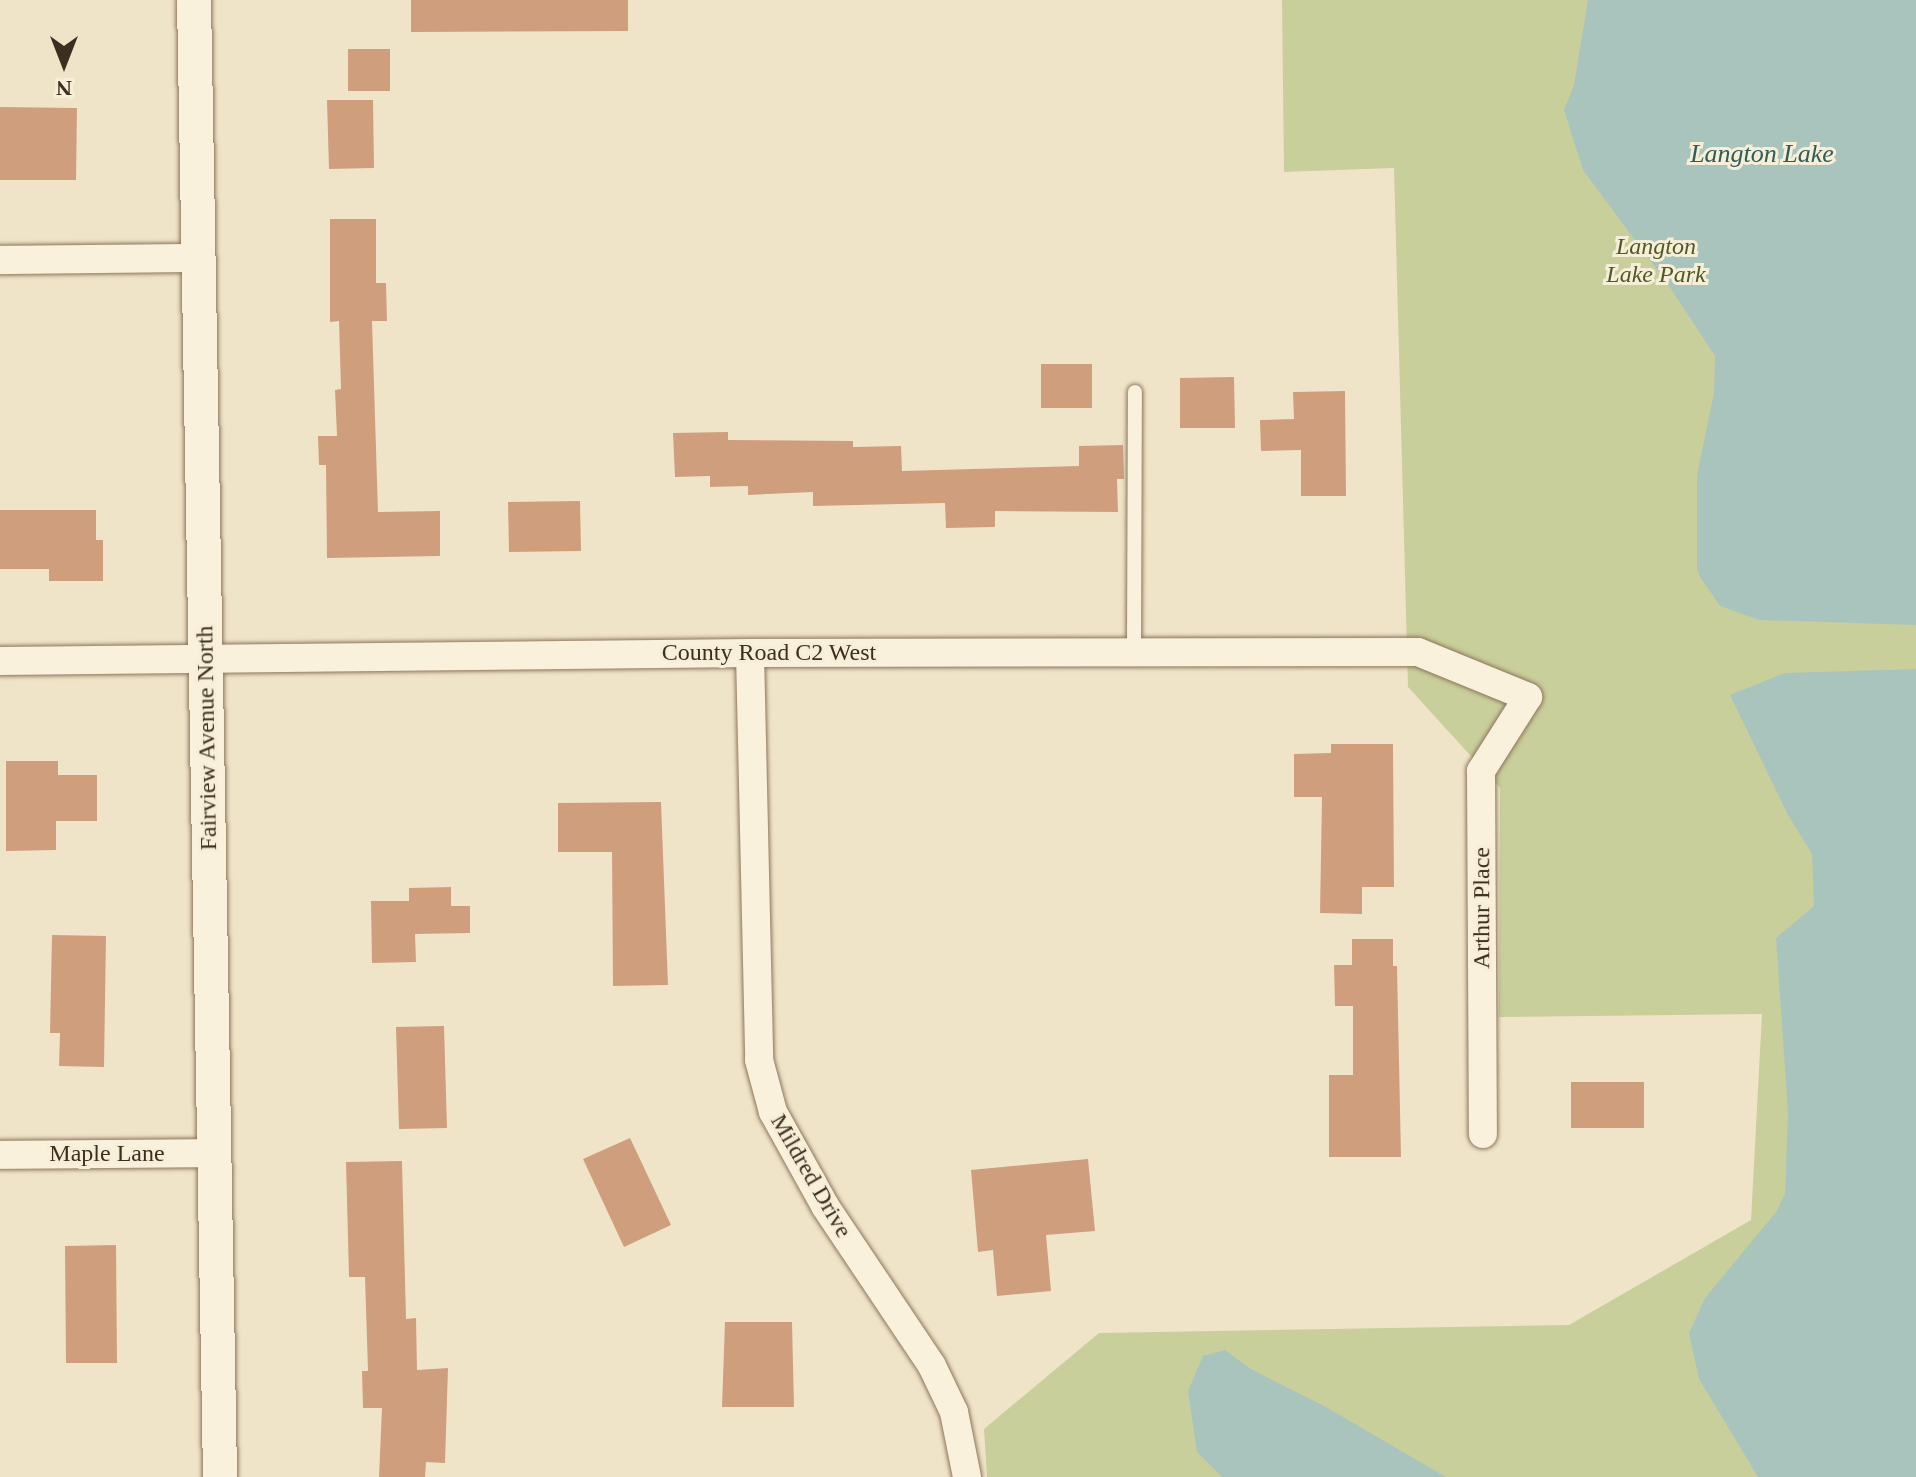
<!DOCTYPE html>
<style>
body{margin:0}
#map{position:relative;width:1916px;height:1477px;overflow:hidden;background:#f0e4c8;font-family:"Times New Roman",serif}
div>[style]{position:absolute}
[style*='--x']{left:calc(var(--x)*1px);top:calc(var(--y)*1px);width:calc(var(--w)*1px);rotate:calc(var(--a)*1deg)}
.green>*{inset:0;background:#c9cf9b}
.water>*{inset:0;background:#a9c4bc}
.building>*{inset:0;background:#cf9f7d}
.roads{filter:drop-shadow(0 0 2px #8d765c) drop-shadow(0 0 2px #8d765c)}
.service>*{height:14px;margin:-7px;padding:0 7px;transform-origin:7px;border-radius:7px;background:#faf1dc}
.minor>*{height:28px;margin:-14px;padding:0 14px;transform-origin:14px;border-radius:14px;background:#faf1dc}
.tertiary>*{height:34px;margin:-17px;padding:0 17px;transform-origin:17px;border-radius:17px;background:#faf1dc}
span{translate:-50% -50%;white-space:nowrap;text-align:center;line-height:1.15;-webkit-text-stroke:6px #f7eed8;paint-order:stroke}
.park-label{font-size:24px;color:#4d5a26;font-style:italic}
.street-label{font-size:24px;color:#3d2e20}
.water-label{font-size:26px;color:#2f5d5a;font-style:italic}
.north{position:absolute;left:24px;top:24px;width:80px;height:80px;-webkit-text-stroke:6px #f7eed8;paint-order:stroke;rotate:180deg;font-size:22px;font-weight:700;line-height:32px;text-align:center;color:#3d2e20}
.north::after{content:'';display:block;margin:auto;width:28px;height:36px;background:#3d2e20;clip-path:polygon(50% 0,100% 100%,50% 72%,0 100%)}
</style>
<div id="map">
<div class="green">
<div style="clip-path:polygon(1282px 0,1916px 0,1916px 1477px,987px 1477px,984px 1429px,1099px 1333px,1569px 1325px,1751px 1220px,1762px 1014px,1499px 1017px,1500px 788px,1408px 687px,1394px 168px,1284px 172px)"></div>
</div>
<div class="water">
<div style="clip-path:polygon(1588px 0,1916px 0,1916px 625px,1759px 620px,1720px 606px,1700px 577px,1697px 568px,1697px 475px,1714px 393px,1715px 356px,1669px 286px,1583px 170px,1564px 110px,1574px 85px)"></div>
<div style="clip-path:polygon(1916px 669px,1916px 1477px,1758px 1477px,1699px 1379px,1689px 1333px,1705px 1298px,1776px 1212px,1785px 1194px,1788px 1113px,1776px 938px,1814px 906px,1812px 854px,1788px 815px,1730px 695px,1785px 673px)"></div>
<div style="clip-path:polygon(1225px 1350px,1249px 1368px,1326px 1407px,1446px 1477px,1222px 1477px,1197px 1452px,1188px 1391px,1203px 1356px)"></div>
</div>
<div class="building">
<div style="clip-path:polygon(411px 0,628px 0,628px 31px,411px 32px)"></div>
<div style="clip-path:polygon(348px 49px,390px 49px,390px 91px,348px 91px)"></div>
<div style="clip-path:polygon(327px 100px,373px 100px,374px 168px,329px 169px)"></div>
<div style="clip-path:polygon(0 107px,77px 108px,76px 180px,0 180px)"></div>
<div style="clip-path:polygon(330px 219px,376px 219px,376px 283px,386px 283px,387px 321px,372px 321px,378px 512px,440px 511px,440px 556px,327px 558px,326px 465px,319px 465px,318px 436px,337px 436px,335px 390px,341px 389px,339px 321px,330px 322px)"></div>
<div style="clip-path:polygon(1041px 364px,1092px 364px,1092px 408px,1041px 408px)"></div>
<div style="clip-path:polygon(1234px 377px,1235px 428px,1180px 428px,1180px 378px)"></div>
<div style="clip-path:polygon(1345px 391px,1346px 496px,1301px 496px,1301px 450px,1261px 451px,1260px 420px,1294px 419px,1293px 392px)"></div>
<div style="clip-path:polygon(728px 432px,728px 440px,853px 441px,853px 447px,901px 446px,902px 471px,1079px 466px,1079px 446px,1123px 445px,1124px 479px,1117px 479px,1118px 512px,995px 511px,995px 527px,946px 528px,945px 503px,813px 506px,813px 492px,748px 495px,748px 486px,710px 487px,710px 476px,675px 477px,673px 433px)"></div>
<div style="clip-path:polygon(580px 501px,581px 551px,509px 552px,508px 502px)"></div>
<div style="clip-path:polygon(0 510px,96px 510px,96px 540px,103px 540px,103px 581px,49px 581px,49px 569px,0 569px)"></div>
<div style="clip-path:polygon(1331px 744px,1393px 744px,1394px 887px,1362px 887px,1362px 914px,1320px 913px,1322px 797px,1294px 797px,1294px 754px,1331px 753px)"></div>
<div style="clip-path:polygon(6px 761px,58px 761px,58px 775px,97px 775px,97px 821px,56px 821px,56px 850px,6px 851px)"></div>
<div style="clip-path:polygon(661px 802px,668px 985px,613px 986px,612px 852px,558px 852px,558px 803px)"></div>
<div style="clip-path:polygon(451px 887px,451px 906px,470px 906px,470px 933px,415px 934px,416px 962px,372px 963px,371px 901px,409px 901px,409px 888px)"></div>
<div style="clip-path:polygon(52px 935px,106px 936px,104px 1067px,59px 1066px,60px 1033px,50px 1033px)"></div>
<div style="clip-path:polygon(1352px 939px,1393px 939px,1393px 966px,1397px 966px,1401px 1157px,1329px 1157px,1329px 1075px,1353px 1075px,1353px 1006px,1335px 1006px,1334px 965px,1352px 965px)"></div>
<div style="clip-path:polygon(444px 1026px,447px 1128px,399px 1129px,396px 1027px)"></div>
<div style="clip-path:polygon(1571px 1082px,1644px 1082px,1644px 1128px,1571px 1128px)"></div>
<div style="clip-path:polygon(630px 1138px,671px 1225px,624px 1247px,583px 1159px)"></div>
<div style="clip-path:polygon(1088px 1159px,1095px 1231px,1046px 1235px,1051px 1291px,997px 1296px,993px 1250px,978px 1252px,971px 1170px)"></div>
<div style="clip-path:polygon(402px 1161px,406px 1319px,416px 1318px,417px 1370px,448px 1368px,445px 1463px,426px 1462px,425px 1477px,379px 1477px,382px 1408px,363px 1408px,362px 1371px,368px 1371px,365px 1277px,349px 1277px,346px 1162px)"></div>
<div style="clip-path:polygon(116px 1245px,117px 1363px,66px 1363px,65px 1246px)"></div>
<div style="clip-path:polygon(725px 1322px,792px 1322px,794px 1407px,722px 1407px)"></div>
</div>
<div class="roads">
<div class="service">
<div style="--x:1134;--y:652;--w:260;--a:-89.8"></div>
</div>
<div class="minor">
<div style="--x:0;--y:260;--w:199;--a:-0.6"></div>
<div style="--x:750;--y:653;--w:407;--a:88.7"></div>
<div style="--x:759;--y:1060;--w:54;--a:74.9"></div>
<div style="--x:773;--y:1112;--w:107;--a:61"></div>
<div style="--x:825;--y:1206;--w:192;--a:56.2"></div>
<div style="--x:932;--y:1366;--w:51;--a:64.4"></div>
<div style="--x:954;--y:1412;--w:66;--a:78.7"></div>
<div style="--x:0;--y:661;--w:750;--a:-0.61"></div>
<div style="--x:750;--y:653;--w:668;--a:-0.09"></div>
<div style="--x:1418;--y:652;--w:119;--a:22.2"></div>
<div style="--x:1528;--y:697;--w:88;--a:122.4"></div>
<div style="--x:1481;--y:771;--w:363;--a:89.7"></div>
<div style="--x:0;--y:1155;--w:214;--a:-0.5"></div>
</div>
<div class="tertiary">
<div style="--x:194;--y:0;--w:1477;--a:88.99"></div>
</div>
</div>
<div class="park-label">
<span style="left:1656px;top:261px">Langton<br>Lake Park</span>
</div>
<div class="street-label">
<span style="left:769px;top:653px">County Road C2 West</span>
<span style="left:207px;top:738px;rotate:-91deg">Fairview Avenue North</span>
<span style="left:1482px;top:908px;rotate:-90deg">Arthur Place</span>
<span style="left:107px;top:1154px">Maple Lane</span>
<span style="left:811px;top:1176px;rotate:60deg">Mildred Drive</span>
</div>
<div class="water-label">
<span style="left:1762px;top:154px">Langton Lake</span>
</div>
<div class="north">N</div>
</div>
